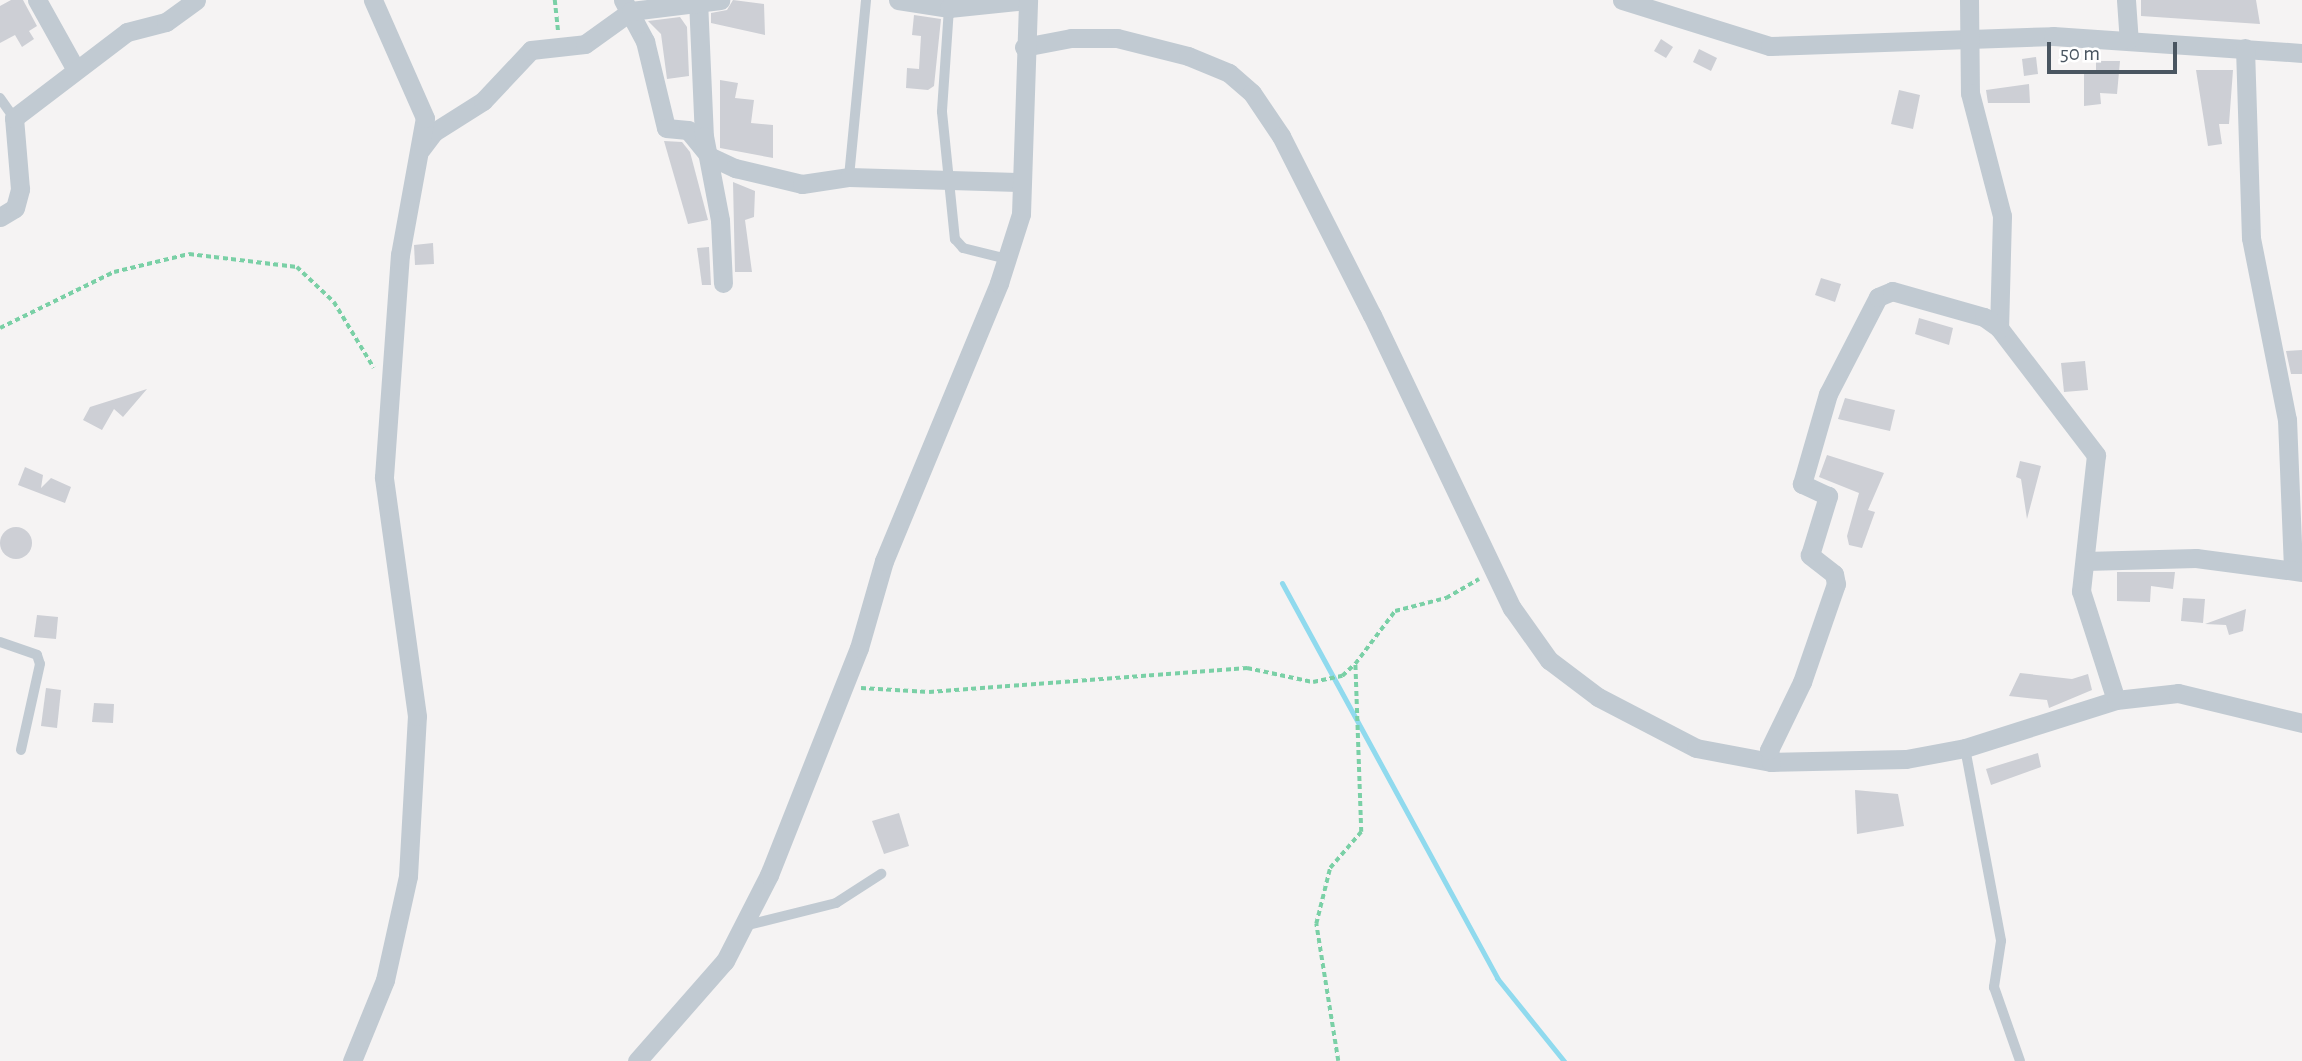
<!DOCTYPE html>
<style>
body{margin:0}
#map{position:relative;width:2302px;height:1061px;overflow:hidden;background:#f5f3f3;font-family:"Alegreya Sans",sans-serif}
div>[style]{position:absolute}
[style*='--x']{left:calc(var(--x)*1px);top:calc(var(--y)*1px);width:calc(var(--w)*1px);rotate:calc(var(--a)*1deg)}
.stream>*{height:5px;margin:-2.5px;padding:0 2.5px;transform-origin:2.5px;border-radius:2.5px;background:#90daee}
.building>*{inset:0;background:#cdcfd5}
.round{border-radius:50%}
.path>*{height:3.5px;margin-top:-1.75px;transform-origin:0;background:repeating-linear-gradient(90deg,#7ad0a6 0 5px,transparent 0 8.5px)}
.service>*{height:10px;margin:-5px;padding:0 5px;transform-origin:5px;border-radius:5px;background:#c1cad2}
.minor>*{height:19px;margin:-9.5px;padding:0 9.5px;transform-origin:9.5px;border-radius:9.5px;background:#c1cad2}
span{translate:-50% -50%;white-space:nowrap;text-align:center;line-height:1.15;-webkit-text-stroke:6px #fff;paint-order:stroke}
.scale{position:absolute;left:2047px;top:42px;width:130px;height:32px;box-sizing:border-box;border:4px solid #4a5661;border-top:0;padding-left:9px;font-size:21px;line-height:24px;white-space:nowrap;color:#4a5661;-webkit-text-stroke:5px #fff;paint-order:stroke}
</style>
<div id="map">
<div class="stream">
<div style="--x:1282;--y:583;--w:450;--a:61.4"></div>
<div style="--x:1497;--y:978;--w:107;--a:51.1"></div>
</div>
<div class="building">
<div style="clip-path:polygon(11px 0,23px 0,37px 26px,29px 31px,34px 39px,22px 47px,15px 35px,0 43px,0 6px)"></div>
<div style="clip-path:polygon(733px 0,764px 4px,765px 35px,711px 23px,711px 13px,727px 10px)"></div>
<div style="clip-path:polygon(2141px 0,2256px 0,2260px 24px,2141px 16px)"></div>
<div style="clip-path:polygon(914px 15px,941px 19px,934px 86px,928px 90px,906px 88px,907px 68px,919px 69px,921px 36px,912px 35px)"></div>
<div style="clip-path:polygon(680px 17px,687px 27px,689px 76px,667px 79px,661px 34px,648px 21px)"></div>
<div style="clip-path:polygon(1661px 39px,1673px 47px,1666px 58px,1654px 51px)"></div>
<div style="clip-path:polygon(1699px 49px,1717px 58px,1711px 71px,1693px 62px)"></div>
<div style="clip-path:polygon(2036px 57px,2038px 74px,2024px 76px,2022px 59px)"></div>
<div style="clip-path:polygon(2096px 61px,2120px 61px,2117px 94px,2100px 93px,2101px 104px,2084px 106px,2084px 72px,2096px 71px)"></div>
<div style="clip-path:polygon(2196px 70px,2233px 70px,2229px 124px,2219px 124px,2222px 144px,2208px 146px)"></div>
<div style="clip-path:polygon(720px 80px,738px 83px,735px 98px,754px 100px,751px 123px,773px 125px,773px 158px,720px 148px)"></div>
<div style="clip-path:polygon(2029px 84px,2030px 103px,1988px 103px,1986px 90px)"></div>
<div style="clip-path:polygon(1899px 90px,1920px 95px,1913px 129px,1891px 124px)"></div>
<div style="clip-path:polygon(664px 141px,682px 142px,690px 152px,708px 220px,688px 224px)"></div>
<div style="clip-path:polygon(733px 182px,755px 191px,754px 217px,745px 220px,752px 272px,735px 272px)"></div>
<div style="clip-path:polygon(433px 243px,434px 264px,415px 265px,414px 245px)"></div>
<div style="clip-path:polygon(709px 247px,711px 285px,702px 285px,697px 248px)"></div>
<div style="clip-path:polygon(1821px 278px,1841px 284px,1835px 302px,1815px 295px)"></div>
<div style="clip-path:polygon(1919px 318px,1953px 328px,1949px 345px,1915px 334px)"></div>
<div style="clip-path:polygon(2302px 350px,2302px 374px,2291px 374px,2286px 351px)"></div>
<div style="clip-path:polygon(2085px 361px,2088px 390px,2064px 392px,2061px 363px)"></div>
<div style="clip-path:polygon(147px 389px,123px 417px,114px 409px,102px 430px,83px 420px,90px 407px)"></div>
<div style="clip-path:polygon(1845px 398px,1895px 410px,1890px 431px,1838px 419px)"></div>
<div style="clip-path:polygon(1827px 455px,1884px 473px,1868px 510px,1875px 512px,1862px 548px,1849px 545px,1847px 536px,1859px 493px,1819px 477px)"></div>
<div style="clip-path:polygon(2020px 461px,2041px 466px,2027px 519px,2021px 479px,2016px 477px)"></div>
<div style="clip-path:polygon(25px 467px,43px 475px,41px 488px,51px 478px,71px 487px,65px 503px,18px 485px)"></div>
<div class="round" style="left:0;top:527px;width:32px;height:32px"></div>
<div style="clip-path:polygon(2117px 572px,2175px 572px,2173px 589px,2151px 586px,2150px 602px,2117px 601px)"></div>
<div style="clip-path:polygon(2183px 598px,2205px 599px,2203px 623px,2181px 621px)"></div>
<div style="clip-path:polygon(2246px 609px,2243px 631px,2229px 635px,2226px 625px,2205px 624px)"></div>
<div style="clip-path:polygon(37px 615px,58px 617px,56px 639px,34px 637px)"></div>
<div style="clip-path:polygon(2020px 673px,2072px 679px,2088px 674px,2092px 690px,2049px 708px,2047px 700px,2009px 696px)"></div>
<div style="clip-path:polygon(46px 688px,61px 690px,57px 728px,41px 726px)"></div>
<div style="clip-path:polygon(94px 703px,114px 704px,113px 723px,92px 722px)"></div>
<div style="clip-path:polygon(2038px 753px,2041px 767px,1991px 785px,1986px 769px)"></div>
<div style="clip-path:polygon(1855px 790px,1898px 794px,1904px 826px,1857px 834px)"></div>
<div style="clip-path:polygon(899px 813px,909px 846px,884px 854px,872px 821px)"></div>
</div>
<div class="path">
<div style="--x:555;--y:0;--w:31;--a:84"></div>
<div style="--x:0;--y:328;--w:127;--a:-26.2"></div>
<div style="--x:114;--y:272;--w:77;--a:-13.5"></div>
<div style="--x:189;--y:254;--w:109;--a:6.9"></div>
<div style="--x:297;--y:267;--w:51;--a:43.4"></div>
<div style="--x:334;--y:302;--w:77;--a:58.8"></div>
<div style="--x:861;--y:688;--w:68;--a:3.4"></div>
<div style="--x:929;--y:692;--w:319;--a:-4.3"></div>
<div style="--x:1247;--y:668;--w:67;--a:12"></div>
<div style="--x:1313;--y:682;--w:30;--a:-12"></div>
<div style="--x:1342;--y:676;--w:16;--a:-43"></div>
<div style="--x:1338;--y:1061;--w:139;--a:-99.1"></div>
<div style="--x:1316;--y:924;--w:58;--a:-76"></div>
<div style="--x:1330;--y:868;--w:48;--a:-49.3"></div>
<div style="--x:1361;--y:832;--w:168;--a:-92"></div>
<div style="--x:1355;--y:664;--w:66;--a:-53"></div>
<div style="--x:1395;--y:611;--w:53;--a:-14.3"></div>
<div style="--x:1446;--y:598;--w:38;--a:-30"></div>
</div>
<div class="service">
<div style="--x:949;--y:8;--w:104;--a:93.9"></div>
<div style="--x:942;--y:112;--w:128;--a:84.2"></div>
<div style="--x:955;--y:239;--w:12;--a:48"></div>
<div style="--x:963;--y:248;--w:45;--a:14"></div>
<div style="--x:0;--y:98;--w:24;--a:55"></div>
<div style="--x:849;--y:177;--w:178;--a:-84.5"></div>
<div style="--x:0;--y:642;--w:39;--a:19"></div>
<div style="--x:37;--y:655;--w:9;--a:72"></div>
<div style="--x:40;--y:664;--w:88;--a:102.5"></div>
<div style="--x:1965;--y:748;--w:196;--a:79.4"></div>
<div style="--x:2001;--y:941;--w:47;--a:98.7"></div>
<div style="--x:1994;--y:987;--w:78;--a:70.6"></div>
<div style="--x:744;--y:926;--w:95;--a:-14"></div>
<div style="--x:836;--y:903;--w:54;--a:-32.8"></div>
</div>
<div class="minor">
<div style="--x:37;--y:0;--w:80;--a:60.9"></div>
<div style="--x:623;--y:0;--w:47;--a:61.8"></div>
<div style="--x:645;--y:41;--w:89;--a:76.4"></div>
<div style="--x:666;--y:128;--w:22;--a:5"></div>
<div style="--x:688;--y:130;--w:33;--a:51"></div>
<div style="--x:709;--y:156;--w:29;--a:25"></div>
<div style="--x:735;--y:168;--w:69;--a:13.4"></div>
<div style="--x:802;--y:184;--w:48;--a:-8.5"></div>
<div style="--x:849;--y:177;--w:172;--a:1.7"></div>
<div style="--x:698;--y:0;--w:136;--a:87.5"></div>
<div style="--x:704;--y:136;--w:86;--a:79.2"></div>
<div style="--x:720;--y:220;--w:63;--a:87.3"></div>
<div style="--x:898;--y:0;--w:52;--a:8.9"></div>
<div style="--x:949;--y:8;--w:79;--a:-5.8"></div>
<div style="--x:1622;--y:0;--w:155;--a:17.3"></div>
<div style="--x:1770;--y:46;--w:283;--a:-2"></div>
<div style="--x:2053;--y:36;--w:250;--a:3.9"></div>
<div style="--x:1969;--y:0;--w:93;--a:89.4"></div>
<div style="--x:1970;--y:93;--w:127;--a:75.4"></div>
<div style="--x:2002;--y:216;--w:112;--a:91.5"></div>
<div style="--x:1999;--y:328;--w:160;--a:52.6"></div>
<div style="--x:2096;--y:455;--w:137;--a:96.3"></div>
<div style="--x:2081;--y:591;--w:114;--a:72.2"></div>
<div style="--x:2126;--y:0;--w:39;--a:86"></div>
<div style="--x:1024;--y:47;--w:48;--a:-10.8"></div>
<div style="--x:1071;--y:38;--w:46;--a:0"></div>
<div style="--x:1117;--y:38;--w:73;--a:14.2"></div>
<div style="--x:1188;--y:56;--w:44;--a:22.5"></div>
<div style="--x:1229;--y:73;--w:30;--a:41"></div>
<div style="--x:1252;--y:93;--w:52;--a:56"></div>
<div style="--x:1281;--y:136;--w:201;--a:63.1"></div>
<div style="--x:1372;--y:315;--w:325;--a:64.5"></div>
<div style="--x:1512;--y:608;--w:64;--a:54.6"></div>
<div style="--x:1549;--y:660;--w:61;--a:37.1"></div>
<div style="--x:1598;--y:697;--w:110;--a:27.5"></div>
<div style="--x:1696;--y:748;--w:76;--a:10.6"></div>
<div style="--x:1771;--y:762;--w:135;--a:-1.3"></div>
<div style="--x:1906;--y:759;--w:60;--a:-10.6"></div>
<div style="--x:1965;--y:748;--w:158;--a:-17.6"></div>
<div style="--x:2116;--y:700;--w:62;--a:-6.4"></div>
<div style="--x:2178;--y:693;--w:128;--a:13.6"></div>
<div style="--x:2245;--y:48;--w:190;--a:88.2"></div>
<div style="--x:2251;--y:238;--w:185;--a:78.8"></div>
<div style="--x:2287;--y:419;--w:151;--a:87.7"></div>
<div style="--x:421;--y:149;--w:21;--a:-53"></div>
<div style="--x:434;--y:132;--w:58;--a:-32.3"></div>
<div style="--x:483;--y:101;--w:70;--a:-46.7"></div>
<div style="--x:531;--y:50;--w:54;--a:-6.3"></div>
<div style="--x:585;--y:44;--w:57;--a:-35.7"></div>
<div style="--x:631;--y:11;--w:90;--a:-7"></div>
<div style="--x:0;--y:217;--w:17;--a:-31"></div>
<div style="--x:15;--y:208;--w:20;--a:-75"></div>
<div style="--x:20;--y:189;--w:71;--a:-94.8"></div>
<div style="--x:14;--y:118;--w:142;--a:-37.3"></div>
<div style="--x:127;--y:32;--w:40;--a:-14.4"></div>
<div style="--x:166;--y:22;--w:37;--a:-36"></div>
<div style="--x:2085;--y:561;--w:111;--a:-1.5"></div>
<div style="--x:2196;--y:558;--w:107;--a:7.5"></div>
<div style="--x:1771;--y:762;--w:12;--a:-99"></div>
<div style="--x:1769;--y:750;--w:76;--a:-64.1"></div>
<div style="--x:1802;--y:682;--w:104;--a:-70.9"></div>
<div style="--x:1836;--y:584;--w:10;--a:-101"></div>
<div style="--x:1834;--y:574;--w:31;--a:-142"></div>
<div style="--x:1810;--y:555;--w:62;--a:-73"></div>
<div style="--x:1828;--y:496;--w:29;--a:-155"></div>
<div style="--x:1802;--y:484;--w:94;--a:-73.9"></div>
<div style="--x:1828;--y:394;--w:109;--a:-62.7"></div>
<div style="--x:1878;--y:297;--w:15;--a:-23"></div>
<div style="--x:1892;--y:291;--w:96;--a:15.8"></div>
<div style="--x:1984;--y:317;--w:19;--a:36"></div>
<div style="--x:352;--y:1061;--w:87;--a:-67.8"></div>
<div style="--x:385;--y:980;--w:107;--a:-77.5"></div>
<div style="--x:408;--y:876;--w:160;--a:-86.8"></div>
<div style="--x:417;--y:716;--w:241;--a:-97.9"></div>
<div style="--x:384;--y:477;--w:223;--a:-85.9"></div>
<div style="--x:400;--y:255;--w:139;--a:-79.7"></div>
<div style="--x:425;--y:118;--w:129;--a:-113.8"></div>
<div style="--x:637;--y:1061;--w:133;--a:-48.7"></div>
<div style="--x:725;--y:961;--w:97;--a:-62.9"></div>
<div style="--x:769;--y:875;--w:244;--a:-68.4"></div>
<div style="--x:859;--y:648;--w:91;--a:-74"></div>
<div style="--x:884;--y:561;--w:301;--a:-67.5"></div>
<div style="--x:999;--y:283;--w:72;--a:-72.3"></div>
<div style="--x:1021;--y:214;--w:214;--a:-88.1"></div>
</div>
<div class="scale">50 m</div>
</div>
